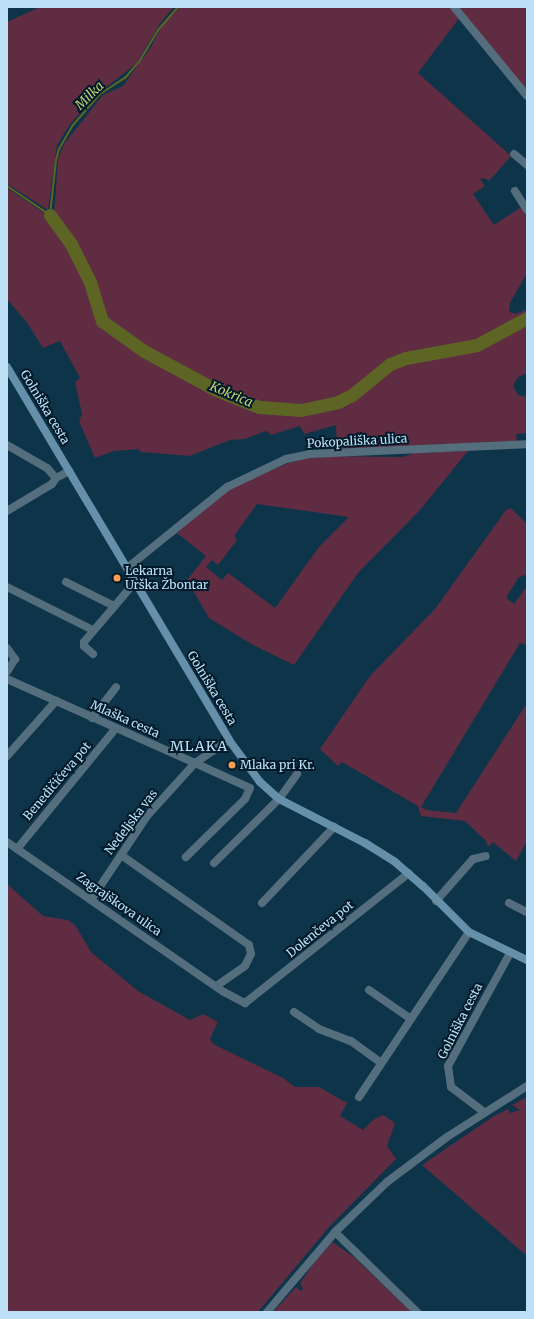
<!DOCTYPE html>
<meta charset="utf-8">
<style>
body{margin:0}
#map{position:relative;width:534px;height:1319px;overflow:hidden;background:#0d3448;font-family:Merriweather,serif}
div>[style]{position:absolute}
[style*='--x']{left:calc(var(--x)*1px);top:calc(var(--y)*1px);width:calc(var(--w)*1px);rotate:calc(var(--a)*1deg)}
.green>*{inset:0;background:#602c42}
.stream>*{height:2px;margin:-1px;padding:0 1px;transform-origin:1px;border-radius:1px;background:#5d6524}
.river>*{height:13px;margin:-6.5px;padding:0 6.5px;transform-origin:6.5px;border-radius:6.5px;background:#5d6524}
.minor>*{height:8px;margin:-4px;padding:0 4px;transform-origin:4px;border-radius:4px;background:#546e7e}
.tertiary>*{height:8px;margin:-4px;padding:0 4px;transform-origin:4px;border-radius:4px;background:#546e7e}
.secondary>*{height:8px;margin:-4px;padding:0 4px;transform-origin:4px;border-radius:4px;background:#6690a9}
.dots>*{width:11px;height:11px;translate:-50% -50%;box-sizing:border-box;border:2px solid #001a2a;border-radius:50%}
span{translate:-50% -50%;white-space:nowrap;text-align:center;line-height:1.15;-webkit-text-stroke:4px #001a2a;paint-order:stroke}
.street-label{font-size:12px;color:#bee0f6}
.poi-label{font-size:12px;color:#bee0f6}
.left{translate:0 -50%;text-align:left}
.water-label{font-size:13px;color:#c2d073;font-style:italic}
.quarter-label{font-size:14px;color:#bee0f6;letter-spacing:1px}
.frame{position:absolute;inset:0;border:8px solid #bee0f6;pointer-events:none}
</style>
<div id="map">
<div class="green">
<div style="clip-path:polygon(40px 7px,174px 7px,161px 22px,136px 64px,97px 94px,71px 123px,57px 145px,48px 210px,7px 184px,7px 22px)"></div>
<div style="clip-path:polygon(180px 7px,452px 7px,460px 17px,418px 73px,511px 156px,489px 181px,484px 178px,480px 179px,485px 186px,473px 194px,494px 225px,520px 208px,527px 214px,527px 273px,510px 303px,509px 312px,516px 314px,527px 309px,527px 315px,467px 347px,438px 348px,435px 352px,389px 361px,351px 393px,307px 405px,293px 407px,257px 405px,205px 384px,216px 393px,253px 408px,304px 414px,319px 412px,351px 399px,370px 381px,406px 359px,477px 347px,527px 321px,527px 373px,518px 377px,513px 386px,518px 395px,527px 397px,527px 433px,516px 434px,517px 442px,337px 450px,336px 425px,304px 434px,300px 426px,271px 435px,266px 431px,245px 439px,230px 440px,190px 456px,141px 452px,138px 449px,114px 451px,95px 458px,79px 421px,82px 414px,75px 382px,80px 378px,60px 341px,43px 348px,28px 324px,7px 299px,7px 188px,47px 215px,57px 226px,80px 263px,71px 239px,54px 215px,58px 159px,64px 144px,103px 95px,123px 86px,151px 47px,163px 24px)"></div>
<div style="clip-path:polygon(457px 7px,527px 8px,527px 94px)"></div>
<div style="clip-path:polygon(evenodd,468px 451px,419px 511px,358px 573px,294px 665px,253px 645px,209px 618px,187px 580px,206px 556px,177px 533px,222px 494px,241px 483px,291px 462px,318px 456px,404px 457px,413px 453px,468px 451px,257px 504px,349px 517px,319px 547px,275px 608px,228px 573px,222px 580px,206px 567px,212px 560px,218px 565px,237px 540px,234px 536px,257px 504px)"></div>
<div style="clip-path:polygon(511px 508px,527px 524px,527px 574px,518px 578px,506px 598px,514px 604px,527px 586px,527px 645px,520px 643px,421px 807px,427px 810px,456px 813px,527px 703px,527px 841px,516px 861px,493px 842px,488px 847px,486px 841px,465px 821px,421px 816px,418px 806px,342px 762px,338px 766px,320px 749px,370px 676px,435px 609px,506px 510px)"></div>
<div style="clip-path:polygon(7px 884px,43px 916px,68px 920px,75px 925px,91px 952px,138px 991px,190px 1020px,203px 1014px,218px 1022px,210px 1039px,213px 1044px,283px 1078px,295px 1087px,319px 1087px,347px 1103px,340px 1116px,363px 1130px,373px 1120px,383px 1115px,395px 1123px,387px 1146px,396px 1159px,329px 1227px,258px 1312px,7px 1312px)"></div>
<div style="clip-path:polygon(527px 1097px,527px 1256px,422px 1165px,494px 1116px,508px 1109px,510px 1113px,520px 1110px,512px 1105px)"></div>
<div style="clip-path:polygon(332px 1242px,354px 1257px,411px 1312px,273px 1312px,296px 1287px,301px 1291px,303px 1289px,300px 1283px,313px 1264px)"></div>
</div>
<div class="stream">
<div style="--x:7;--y:186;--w:52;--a:34"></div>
<div style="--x:50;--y:215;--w:55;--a:-83.8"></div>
<div style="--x:56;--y:160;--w:11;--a:-75"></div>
<div style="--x:59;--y:149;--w:28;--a:-60"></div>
<div style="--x:73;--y:125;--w:41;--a:-48.9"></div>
<div style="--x:100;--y:94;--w:30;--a:-33"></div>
<div style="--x:125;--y:78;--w:21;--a:-49"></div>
<div style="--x:139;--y:62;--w:37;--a:-59"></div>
<div style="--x:158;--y:30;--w:30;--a:-49"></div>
</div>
<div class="river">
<div style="--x:50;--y:215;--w:36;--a:54"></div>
<div style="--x:71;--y:244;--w:42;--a:63.4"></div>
<div style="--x:90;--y:282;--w:41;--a:72.9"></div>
<div style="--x:102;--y:321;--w:52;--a:35.5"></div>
<div style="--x:144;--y:351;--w:82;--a:28.4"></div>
<div style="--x:216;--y:390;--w:46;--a:21.6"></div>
<div style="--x:259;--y:407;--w:42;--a:4.1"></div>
<div style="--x:301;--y:410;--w:38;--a:-12"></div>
<div style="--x:338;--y:402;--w:16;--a:-27"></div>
<div style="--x:352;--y:395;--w:49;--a:-39.2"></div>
<div style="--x:390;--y:364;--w:17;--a:-21"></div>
<div style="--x:406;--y:358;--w:72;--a:-10.4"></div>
<div style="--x:477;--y:345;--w:57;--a:-28.4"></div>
</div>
<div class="minor">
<div style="--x:454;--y:7;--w:115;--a:50.6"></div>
<div style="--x:514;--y:154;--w:17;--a:40"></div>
<div style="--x:515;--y:191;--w:22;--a:58"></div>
<div style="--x:7;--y:445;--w:46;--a:29.9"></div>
<div style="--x:47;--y:468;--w:13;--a:48"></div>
<div style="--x:56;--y:478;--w:15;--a:-28"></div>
<div style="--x:7;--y:511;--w:52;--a:-31"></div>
<div style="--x:52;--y:484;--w:7;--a:-56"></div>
<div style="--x:127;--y:568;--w:129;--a:-39"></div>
<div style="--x:227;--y:487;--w:65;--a:-25.4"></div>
<div style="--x:286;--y:459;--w:25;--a:-12"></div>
<div style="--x:310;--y:454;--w:217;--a:-2.6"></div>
<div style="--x:66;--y:582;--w:54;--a:26.6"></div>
<div style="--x:7;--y:587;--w:96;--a:26.6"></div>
<div style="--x:7;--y:648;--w:14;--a:54"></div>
<div style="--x:15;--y:659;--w:15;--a:122"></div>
<div style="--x:93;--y:654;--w:12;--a:-138"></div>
<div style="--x:84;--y:646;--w:4;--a:-90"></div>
<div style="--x:84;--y:642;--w:79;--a:-49.6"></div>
<div style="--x:7;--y:679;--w:206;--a:24.1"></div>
<div style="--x:195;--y:763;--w:41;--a:-34.1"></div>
<div style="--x:92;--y:718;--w:39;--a:-52"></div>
<div style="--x:7;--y:756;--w:74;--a:-48.3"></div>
<div style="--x:7;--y:842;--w:264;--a:34.7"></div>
<div style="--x:224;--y:992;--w:24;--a:28"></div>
<div style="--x:245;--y:1003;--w:209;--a:-38.4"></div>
<div style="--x:17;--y:849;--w:156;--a:-50.7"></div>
<div style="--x:121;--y:855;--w:156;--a:35.1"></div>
<div style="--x:249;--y:945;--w:9;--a:77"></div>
<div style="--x:251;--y:954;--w:13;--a:117"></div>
<div style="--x:245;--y:966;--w:35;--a:145"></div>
<div style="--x:214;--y:863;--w:91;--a:-44.6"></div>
<div style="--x:279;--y:799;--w:31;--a:-54"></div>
<div style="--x:91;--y:900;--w:101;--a:-56.3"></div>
<div style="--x:147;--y:816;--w:72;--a:-47.8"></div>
<div style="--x:195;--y:763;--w:60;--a:24.4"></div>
<div style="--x:250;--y:788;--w:12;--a:114"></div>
<div style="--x:245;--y:799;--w:83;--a:135.5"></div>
<div style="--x:436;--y:901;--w:56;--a:-48.6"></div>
<div style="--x:473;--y:859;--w:13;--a:-13"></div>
<div style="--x:262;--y:903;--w:105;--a:-46.5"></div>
<div style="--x:509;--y:903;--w:20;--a:27"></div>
<div style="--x:369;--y:990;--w:51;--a:34.6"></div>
<div style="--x:294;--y:1012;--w:30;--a:34"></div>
<div style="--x:319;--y:1029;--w:34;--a:21"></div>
<div style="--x:351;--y:1041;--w:37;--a:36"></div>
<div style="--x:359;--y:1097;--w:198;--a:-56.3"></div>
<div style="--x:484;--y:1112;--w:41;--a:-142.9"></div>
<div style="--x:451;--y:1087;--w:21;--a:-98"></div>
<div style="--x:448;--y:1066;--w:129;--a:-61.2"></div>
</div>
<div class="tertiary">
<div style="--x:335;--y:1232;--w:115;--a:44.3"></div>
<div style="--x:267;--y:1312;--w:105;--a:-49.6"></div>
<div style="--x:335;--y:1232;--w:72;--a:-43.9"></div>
<div style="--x:387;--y:1182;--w:75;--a:-36.9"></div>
<div style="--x:447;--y:1137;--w:95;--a:-32.5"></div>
</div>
<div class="secondary">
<div style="--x:7;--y:367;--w:434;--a:59.2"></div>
<div style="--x:229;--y:740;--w:52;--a:53.6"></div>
<div style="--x:260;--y:782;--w:25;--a:42"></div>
<div style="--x:279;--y:799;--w:97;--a:27.1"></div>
<div style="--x:365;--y:843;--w:36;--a:32"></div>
<div style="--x:395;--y:862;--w:37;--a:41"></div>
<div style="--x:423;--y:886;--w:65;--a:45"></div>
<div style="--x:469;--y:932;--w:64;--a:25.8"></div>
</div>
<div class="dots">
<div style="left:117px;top:578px;background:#fd9d54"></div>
<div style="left:232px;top:765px;background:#fd9d54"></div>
</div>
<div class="street-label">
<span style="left:45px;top:407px;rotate:59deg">Golniška cesta</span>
<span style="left:357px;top:441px;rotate:-3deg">Pokopališka ulica</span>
<span style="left:212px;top:688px;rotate:59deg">Golniška cesta</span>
<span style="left:125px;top:719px;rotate:24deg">Mlaška cesta</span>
<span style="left:57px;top:781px;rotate:-50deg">Benedičičeva pot</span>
<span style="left:131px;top:822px;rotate:-53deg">Nedeljska vas</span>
<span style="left:119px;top:904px;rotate:35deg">Zagrajškova ulica</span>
<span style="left:320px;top:929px;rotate:-39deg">Dolenčeva pot</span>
<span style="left:460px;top:1021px;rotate:-63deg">Golniška cesta</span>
</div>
<div class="poi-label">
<span class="left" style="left:125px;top:578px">Lekarna<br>Urška Žbontar</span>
<span class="left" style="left:240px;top:765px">Mlaka pri Kr.</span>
</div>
<div class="water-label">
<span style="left:90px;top:96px;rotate:-44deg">Milka</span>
<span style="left:231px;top:395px;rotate:23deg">Kokrica</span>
</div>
<div class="quarter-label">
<span style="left:199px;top:746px">MLAKA</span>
</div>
<div class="frame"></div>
</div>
